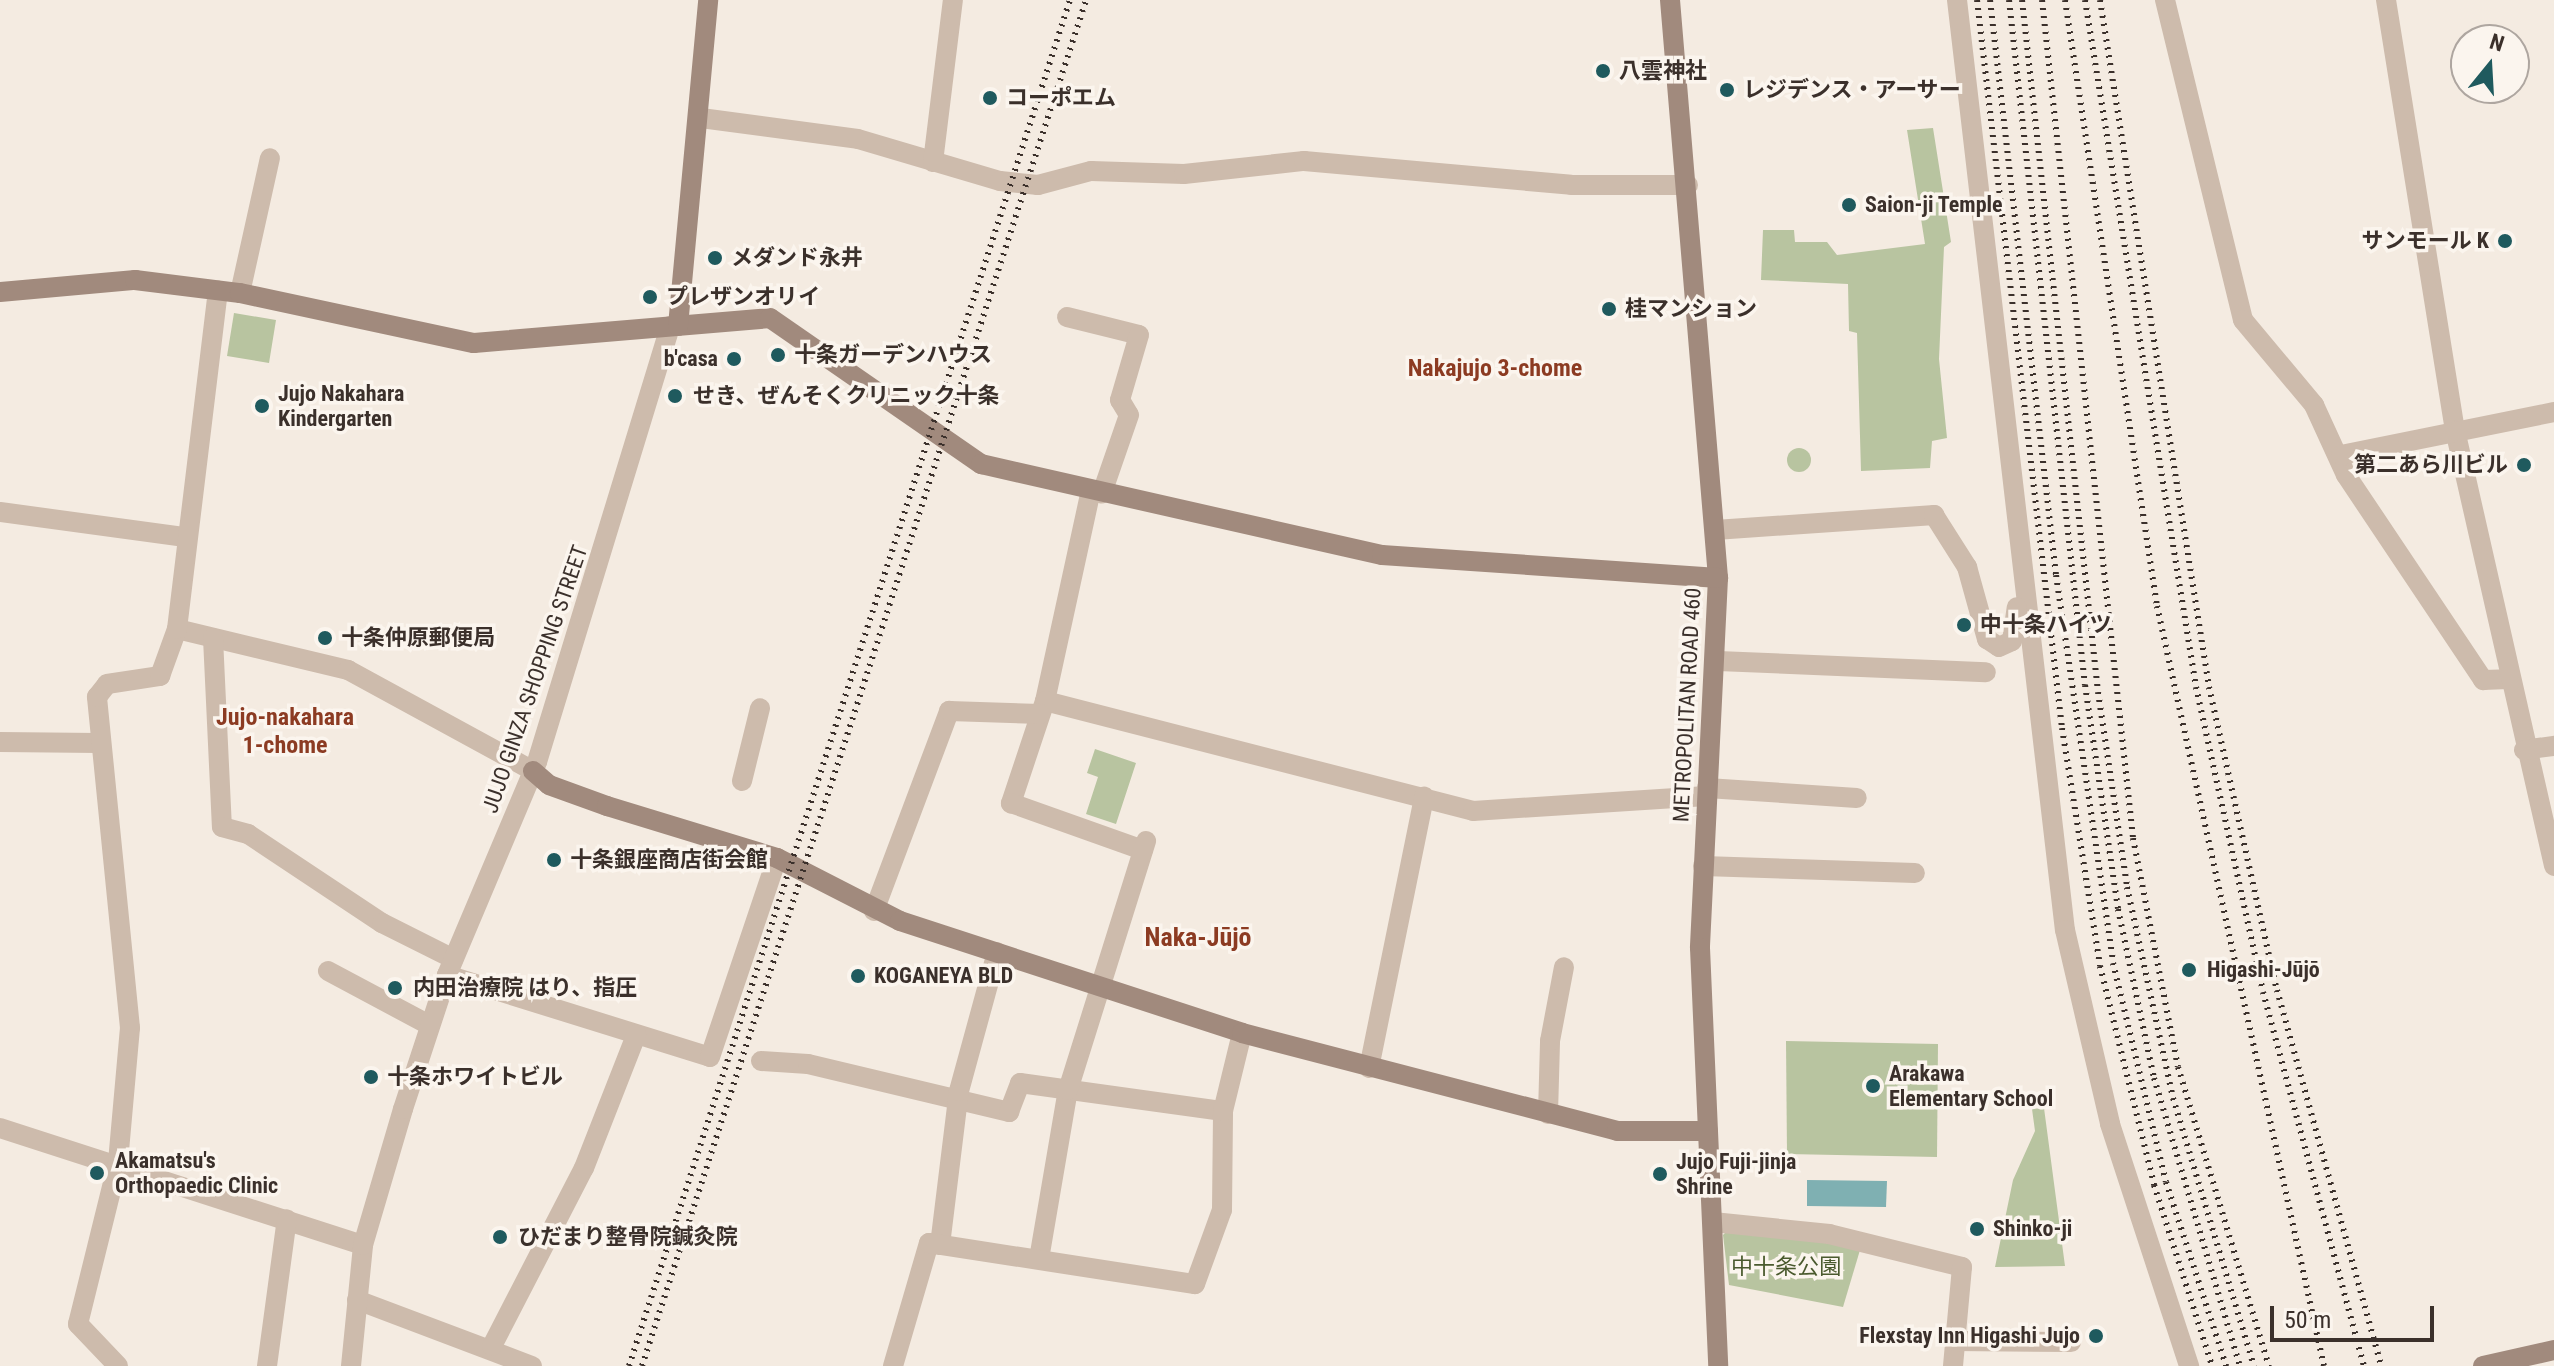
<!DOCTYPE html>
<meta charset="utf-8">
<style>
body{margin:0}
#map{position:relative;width:2554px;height:1366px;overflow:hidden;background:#f4ebe1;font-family:"Roboto Condensed","Noto Sans JP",sans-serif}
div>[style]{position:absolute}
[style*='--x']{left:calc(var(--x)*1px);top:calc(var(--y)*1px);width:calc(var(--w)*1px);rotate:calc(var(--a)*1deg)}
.green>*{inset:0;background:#b8c4a0}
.round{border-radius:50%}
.water>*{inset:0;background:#7fb0b2}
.street>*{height:20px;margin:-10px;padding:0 10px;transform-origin:10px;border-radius:10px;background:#cdbbac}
.secondary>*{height:20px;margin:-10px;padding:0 10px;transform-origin:10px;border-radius:10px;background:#a18a7d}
.rail>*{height:6px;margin-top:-3px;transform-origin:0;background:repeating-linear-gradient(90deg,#3b302b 0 2px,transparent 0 8px)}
.dots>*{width:22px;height:22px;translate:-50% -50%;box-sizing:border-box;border:4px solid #fbf5ee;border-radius:50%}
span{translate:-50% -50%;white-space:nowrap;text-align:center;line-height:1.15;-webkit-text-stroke:7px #fbf5ee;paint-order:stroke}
.poi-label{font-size:22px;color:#3b302b;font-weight:700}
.left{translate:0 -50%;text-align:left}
.right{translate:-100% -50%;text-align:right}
.street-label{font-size:22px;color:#3b302b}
.park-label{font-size:22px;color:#4a5a2e}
.neighbourhood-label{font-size:24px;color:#8c3b22;font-weight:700}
.quarter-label{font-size:26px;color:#8c3b22;font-weight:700}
.north{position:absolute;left:2450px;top:24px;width:80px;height:80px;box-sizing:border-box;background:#fbf5ee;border:2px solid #aea6a0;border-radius:50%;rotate:18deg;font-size:22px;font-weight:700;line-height:32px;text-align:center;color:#3b302b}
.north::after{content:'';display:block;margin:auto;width:28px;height:36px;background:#1f5a5e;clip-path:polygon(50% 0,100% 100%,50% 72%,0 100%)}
.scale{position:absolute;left:2270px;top:1306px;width:164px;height:36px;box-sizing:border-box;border:4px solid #3b302b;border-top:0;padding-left:10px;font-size:24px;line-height:28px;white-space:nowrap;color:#3b302b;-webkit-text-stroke:6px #fbf5ee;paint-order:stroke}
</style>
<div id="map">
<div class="green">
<div style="clip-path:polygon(1933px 128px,1951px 242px,1944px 247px,1939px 359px,1947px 438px,1932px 441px,1930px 468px,1861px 471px,1857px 333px,1849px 331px,1848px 284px,1761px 280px,1763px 230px,1794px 230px,1795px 242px,1827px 242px,1837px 255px,1925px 244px,1907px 130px)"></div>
<div style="clip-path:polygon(234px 313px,276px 320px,269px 363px,227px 356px)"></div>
<div class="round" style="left:1787px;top:448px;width:24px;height:24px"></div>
<div style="clip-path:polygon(1095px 749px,1136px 763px,1116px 824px,1086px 814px,1098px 777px,1087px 773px)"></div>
<div style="clip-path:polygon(1786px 1041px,1938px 1044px,1937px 1157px,1787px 1154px)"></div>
<div style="clip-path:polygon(2044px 1108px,2065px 1266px,1995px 1267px,2013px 1180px,2035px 1131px,2032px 1109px)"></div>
<div style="clip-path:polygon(1729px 1229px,1819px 1237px,1860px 1250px,1843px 1307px,1729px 1285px,1723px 1235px)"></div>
</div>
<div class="water">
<div style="clip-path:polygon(1807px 1180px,1887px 1181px,1886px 1207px,1807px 1206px)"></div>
</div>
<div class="street">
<div style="--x:1957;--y:0;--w:936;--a:83.38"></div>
<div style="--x:2065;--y:930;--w:199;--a:76.9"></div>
<div style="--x:2110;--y:1124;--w:255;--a:71.9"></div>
<div style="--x:2165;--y:0;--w:329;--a:76.3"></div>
<div style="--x:2243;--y:320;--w:111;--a:50.1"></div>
<div style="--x:2314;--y:405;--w:77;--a:65.4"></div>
<div style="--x:2346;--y:475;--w:247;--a:56.2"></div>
<div style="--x:2483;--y:680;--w:25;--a:-2"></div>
<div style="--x:2386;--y:0;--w:436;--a:80.9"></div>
<div style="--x:2455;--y:430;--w:447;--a:77.2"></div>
<div style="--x:701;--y:118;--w:158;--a:7.6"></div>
<div style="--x:858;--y:139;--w:148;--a:16.5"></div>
<div style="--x:1000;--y:181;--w:38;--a:6"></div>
<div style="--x:1038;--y:185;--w:55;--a:-14.8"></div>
<div style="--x:1091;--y:171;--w:93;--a:1.8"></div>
<div style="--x:1184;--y:174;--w:121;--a:-6.2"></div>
<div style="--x:1304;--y:161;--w:268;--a:5.1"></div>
<div style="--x:1571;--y:185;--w:117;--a:0"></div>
<div style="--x:933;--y:162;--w:163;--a:-83"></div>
<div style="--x:240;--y:293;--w:138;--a:-77.5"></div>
<div style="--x:1067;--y:317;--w:74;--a:14"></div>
<div style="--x:1139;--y:335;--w:68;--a:106.3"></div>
<div style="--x:1120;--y:400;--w:17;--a:59"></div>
<div style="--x:1129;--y:415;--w:83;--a:109.1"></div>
<div style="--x:2341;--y:455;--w:217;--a:-11.4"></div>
<div style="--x:1091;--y:490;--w:216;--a:102.3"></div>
<div style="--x:1045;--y:701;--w:108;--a:108.4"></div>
<div style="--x:1011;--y:803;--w:140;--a:19.6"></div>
<div style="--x:0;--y:512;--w:187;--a:7.7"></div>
<div style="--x:1715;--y:530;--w:220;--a:-3.9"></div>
<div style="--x:1934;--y:515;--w:62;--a:57.6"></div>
<div style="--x:1967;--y:567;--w:75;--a:74.5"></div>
<div style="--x:1987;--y:639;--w:14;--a:34"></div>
<div style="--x:1999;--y:647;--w:14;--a:-25"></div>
<div style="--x:2012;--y:641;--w:34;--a:-82"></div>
<div style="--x:177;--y:629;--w:176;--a:13.5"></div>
<div style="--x:348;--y:670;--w:211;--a:28.6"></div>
<div style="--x:213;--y:638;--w:189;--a:87.3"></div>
<div style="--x:222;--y:827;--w:27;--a:15"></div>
<div style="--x:248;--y:834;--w:161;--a:33.6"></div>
<div style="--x:382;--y:923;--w:80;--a:26.6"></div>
<div style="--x:1718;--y:661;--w:268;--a:2.4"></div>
<div style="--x:1045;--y:701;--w:442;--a:14.4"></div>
<div style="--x:1473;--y:811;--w:234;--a:-3.7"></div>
<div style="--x:0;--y:742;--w:98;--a:0.6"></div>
<div style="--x:2524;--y:750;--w:30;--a:-8"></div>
<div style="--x:742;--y:781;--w:75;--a:-76.1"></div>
<div style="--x:1707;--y:788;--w:150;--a:3.8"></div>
<div style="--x:1703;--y:866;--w:212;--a:1.9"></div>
<div style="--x:874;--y:911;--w:214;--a:-69.4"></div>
<div style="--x:949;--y:711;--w:91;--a:1.9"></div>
<div style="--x:328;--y:971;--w:115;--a:28.1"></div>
<div style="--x:447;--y:975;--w:275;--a:17.3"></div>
<div style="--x:710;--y:1057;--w:210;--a:-71.4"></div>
<div style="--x:761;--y:1061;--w:47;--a:3.7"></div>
<div style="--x:808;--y:1064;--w:207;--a:13.4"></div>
<div style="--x:1009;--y:1112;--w:31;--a:-69"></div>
<div style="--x:1020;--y:1083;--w:205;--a:7.9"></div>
<div style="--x:1369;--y:1068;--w:277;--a:-78.5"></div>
<div style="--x:1548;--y:1114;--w:73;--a:-88.4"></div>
<div style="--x:1550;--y:1041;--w:75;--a:-79.3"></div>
<div style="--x:0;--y:1128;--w:381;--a:17.9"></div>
<div style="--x:1713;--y:1222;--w:117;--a:5.9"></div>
<div style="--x:1829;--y:1234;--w:137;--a:13.9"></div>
<div style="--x:1962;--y:1267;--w:99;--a:95.2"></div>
<div style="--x:940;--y:1245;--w:155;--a:-83"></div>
<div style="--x:959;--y:1091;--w:144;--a:-74.7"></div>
<div style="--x:1039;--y:1259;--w:171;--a:-80.3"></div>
<div style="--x:1068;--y:1090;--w:261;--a:-72.6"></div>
<div style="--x:357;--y:1300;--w:187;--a:20.7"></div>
<div style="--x:1954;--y:1341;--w:117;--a:0.5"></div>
<div style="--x:492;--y:1346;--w:200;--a:-62.7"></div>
<div style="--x:584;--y:1168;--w:143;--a:-68.6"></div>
<div style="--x:118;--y:1366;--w:58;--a:-133.6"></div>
<div style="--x:78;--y:1324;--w:167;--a:-76.1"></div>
<div style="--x:118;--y:1162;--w:135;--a:-84.9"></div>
<div style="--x:130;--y:1028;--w:333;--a:-95.7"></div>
<div style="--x:97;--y:697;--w:16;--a:-52"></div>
<div style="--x:107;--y:684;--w:54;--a:-8.6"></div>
<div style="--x:160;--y:676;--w:50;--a:-70.1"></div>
<div style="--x:177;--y:629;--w:341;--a:-83.1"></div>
<div style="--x:267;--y:1366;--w:148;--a:-82.3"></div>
<div style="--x:351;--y:1366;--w:122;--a:-84.3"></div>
<div style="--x:363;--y:1245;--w:142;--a:-73.6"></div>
<div style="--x:403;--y:1109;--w:141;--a:-71.8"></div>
<div style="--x:447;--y:975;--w:231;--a:-67.1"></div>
<div style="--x:537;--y:762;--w:456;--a:-73"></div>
<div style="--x:893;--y:1366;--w:128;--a:-73.7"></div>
<div style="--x:929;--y:1243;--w:269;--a:8.8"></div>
<div style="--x:1195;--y:1284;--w:79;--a:-70"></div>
<div style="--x:1222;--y:1210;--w:99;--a:-89.4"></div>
<div style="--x:1223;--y:1111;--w:80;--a:-76.3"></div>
</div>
<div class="secondary">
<div style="--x:1670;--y:0;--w:580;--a:85.25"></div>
<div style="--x:1718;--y:578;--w:370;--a:92.8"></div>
<div style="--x:1700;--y:948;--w:418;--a:87.5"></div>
<div style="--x:0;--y:292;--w:136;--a:-5.1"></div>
<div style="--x:135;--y:280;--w:106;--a:7.1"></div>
<div style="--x:240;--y:293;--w:239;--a:12.1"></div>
<div style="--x:474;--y:343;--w:297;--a:-4.8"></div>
<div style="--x:770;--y:318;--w:257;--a:34.7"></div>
<div style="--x:981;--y:464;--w:411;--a:12.8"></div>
<div style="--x:1382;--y:555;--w:337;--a:3.9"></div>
<div style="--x:678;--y:326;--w:327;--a:-84.7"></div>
<div style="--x:533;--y:771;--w:21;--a:41"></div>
<div style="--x:549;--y:785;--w:62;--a:19.9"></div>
<div style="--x:607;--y:806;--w:178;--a:17"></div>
<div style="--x:777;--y:858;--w:138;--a:27.1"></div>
<div style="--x:900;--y:921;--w:360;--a:18.1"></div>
<div style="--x:1242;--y:1033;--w:388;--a:14.6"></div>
<div style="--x:1617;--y:1131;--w:91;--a:0"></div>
<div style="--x:2483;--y:1366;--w:73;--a:-12.7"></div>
</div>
<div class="rail">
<div style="--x:1977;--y:0;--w:733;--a:83.34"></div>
<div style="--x:2062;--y:728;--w:241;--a:80.9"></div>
<div style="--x:2100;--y:966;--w:226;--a:76.1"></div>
<div style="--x:2154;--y:1185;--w:190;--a:72.2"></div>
<div style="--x:1990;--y:0;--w:579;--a:83.45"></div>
<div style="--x:2056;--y:575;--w:392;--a:81.6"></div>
<div style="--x:2113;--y:963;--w:225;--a:76.4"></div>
<div style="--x:2166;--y:1182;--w:194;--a:71.9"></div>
<div style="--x:2009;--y:0;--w:689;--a:83.67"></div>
<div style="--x:2085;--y:685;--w:226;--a:81.6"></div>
<div style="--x:2118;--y:909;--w:173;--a:78"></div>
<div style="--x:2154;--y:1078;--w:301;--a:73.4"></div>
<div style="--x:2022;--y:0;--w:696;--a:83.73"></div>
<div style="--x:2098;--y:692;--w:197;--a:81.5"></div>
<div style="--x:2127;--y:887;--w:216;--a:77.7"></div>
<div style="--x:2173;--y:1098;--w:280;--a:73.2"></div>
<div style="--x:2042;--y:0;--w:843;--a:83.8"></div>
<div style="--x:2133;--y:838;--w:233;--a:78.9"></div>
<div style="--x:2178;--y:1067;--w:313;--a:73.1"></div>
<div style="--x:2065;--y:0;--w:613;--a:81.37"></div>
<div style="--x:2157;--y:606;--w:778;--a:77.61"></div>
<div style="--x:2085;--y:0;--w:696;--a:80.82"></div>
<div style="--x:2196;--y:687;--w:312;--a:77.6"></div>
<div style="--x:2263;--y:992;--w:387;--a:74.9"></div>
<div style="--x:2100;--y:0;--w:696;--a:80.98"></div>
<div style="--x:2209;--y:687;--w:311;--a:77.4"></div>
<div style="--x:2277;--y:990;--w:390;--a:74.5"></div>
<div style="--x:629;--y:1366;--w:1435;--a:-72.11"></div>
<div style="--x:642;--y:1366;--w:1436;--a:-71.99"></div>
</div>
<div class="dots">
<div style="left:1603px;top:71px;background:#1f5a5e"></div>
<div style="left:1727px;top:90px;background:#1f5a5e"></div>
<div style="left:990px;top:98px;background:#1f5a5e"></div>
<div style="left:1849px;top:205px;background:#1f5a5e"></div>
<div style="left:2505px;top:241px;background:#1f5a5e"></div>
<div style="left:715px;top:258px;background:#1f5a5e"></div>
<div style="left:650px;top:297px;background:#1f5a5e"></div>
<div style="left:1609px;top:309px;background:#1f5a5e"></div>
<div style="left:778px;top:355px;background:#1f5a5e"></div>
<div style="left:734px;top:359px;background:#1f5a5e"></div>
<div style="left:675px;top:396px;background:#1f5a5e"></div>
<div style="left:262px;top:406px;background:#1f5a5e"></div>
<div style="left:2524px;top:465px;background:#1f5a5e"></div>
<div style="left:1964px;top:625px;background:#1f5a5e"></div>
<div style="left:325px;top:638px;background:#1f5a5e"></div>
<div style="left:554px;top:860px;background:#1f5a5e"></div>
<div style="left:2189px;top:970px;background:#1f5a5e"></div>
<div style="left:858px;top:976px;background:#1f5a5e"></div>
<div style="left:395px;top:988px;background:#1f5a5e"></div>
<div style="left:371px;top:1077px;background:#1f5a5e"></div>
<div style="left:1873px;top:1086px;background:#1f5a5e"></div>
<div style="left:97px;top:1173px;background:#1f5a5e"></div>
<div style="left:1660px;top:1174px;background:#1f5a5e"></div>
<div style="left:1977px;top:1229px;background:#1f5a5e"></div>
<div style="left:500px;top:1237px;background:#1f5a5e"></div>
<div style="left:2096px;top:1336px;background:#1f5a5e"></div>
</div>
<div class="poi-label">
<span class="left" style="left:1619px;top:71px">八雲神社</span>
<span class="left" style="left:1743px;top:90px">レジデンス・アーサー</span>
<span class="left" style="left:1006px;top:98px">コーポエム</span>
<span class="left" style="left:1865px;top:205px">Saion-ji Temple</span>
<span class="right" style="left:2489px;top:241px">サンモール K</span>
<span class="left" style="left:731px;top:258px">メダンド永井</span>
<span class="left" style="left:666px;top:297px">プレザンオリイ</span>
<span class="left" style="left:1625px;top:309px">桂マンション</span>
<span class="left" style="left:794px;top:355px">十条ガーデンハウス</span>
<span class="right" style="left:718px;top:359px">b'casa</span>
<span class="left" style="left:278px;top:406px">Jujo Nakahara<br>Kindergarten</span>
<span class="left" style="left:693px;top:396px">せき、ぜんそくクリニック十条</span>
<span class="right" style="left:2508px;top:465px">第二あら川ビル</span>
<span class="left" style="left:1980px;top:625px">中十条ハイツ</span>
<span class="left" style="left:341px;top:638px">十条仲原郵便局</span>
<span class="left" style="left:570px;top:860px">十条銀座商店街会館</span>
<span class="left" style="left:2207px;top:970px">Higashi-Jūjō</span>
<span class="left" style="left:874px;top:976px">KOGANEYA BLD</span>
<span class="left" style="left:413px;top:988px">内田治療院 はり、指圧</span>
<span class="left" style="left:1889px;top:1086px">Arakawa<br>Elementary School</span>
<span class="left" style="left:387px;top:1077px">十条ホワイトビル</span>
<span class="left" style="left:115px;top:1173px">Akamatsu's<br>Orthopaedic Clinic</span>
<span class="left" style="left:1676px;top:1174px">Jujo Fuji-jinja<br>Shrine</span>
<span class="left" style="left:1993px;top:1229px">Shinko-ji</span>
<span class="left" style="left:518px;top:1237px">ひだまり整骨院鍼灸院</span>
<span class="right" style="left:2080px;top:1336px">Flexstay Inn Higashi Jujo</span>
</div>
<div class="street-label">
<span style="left:535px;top:679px;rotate:-71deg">JUJO GINZA SHOPPING STREET</span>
<span style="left:1687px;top:705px;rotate:-87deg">METROPOLITAN ROAD 460</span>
</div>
<div class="park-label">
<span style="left:1786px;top:1267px">中十条公園</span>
</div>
<div class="neighbourhood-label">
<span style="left:1495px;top:369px">Nakajujo 3-chome</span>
<span style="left:285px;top:732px">Jujo-nakahara<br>1-chome</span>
</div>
<div class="quarter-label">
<span style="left:1198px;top:938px">Naka-Jūjō</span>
</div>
<div class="north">N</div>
<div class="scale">50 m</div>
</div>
